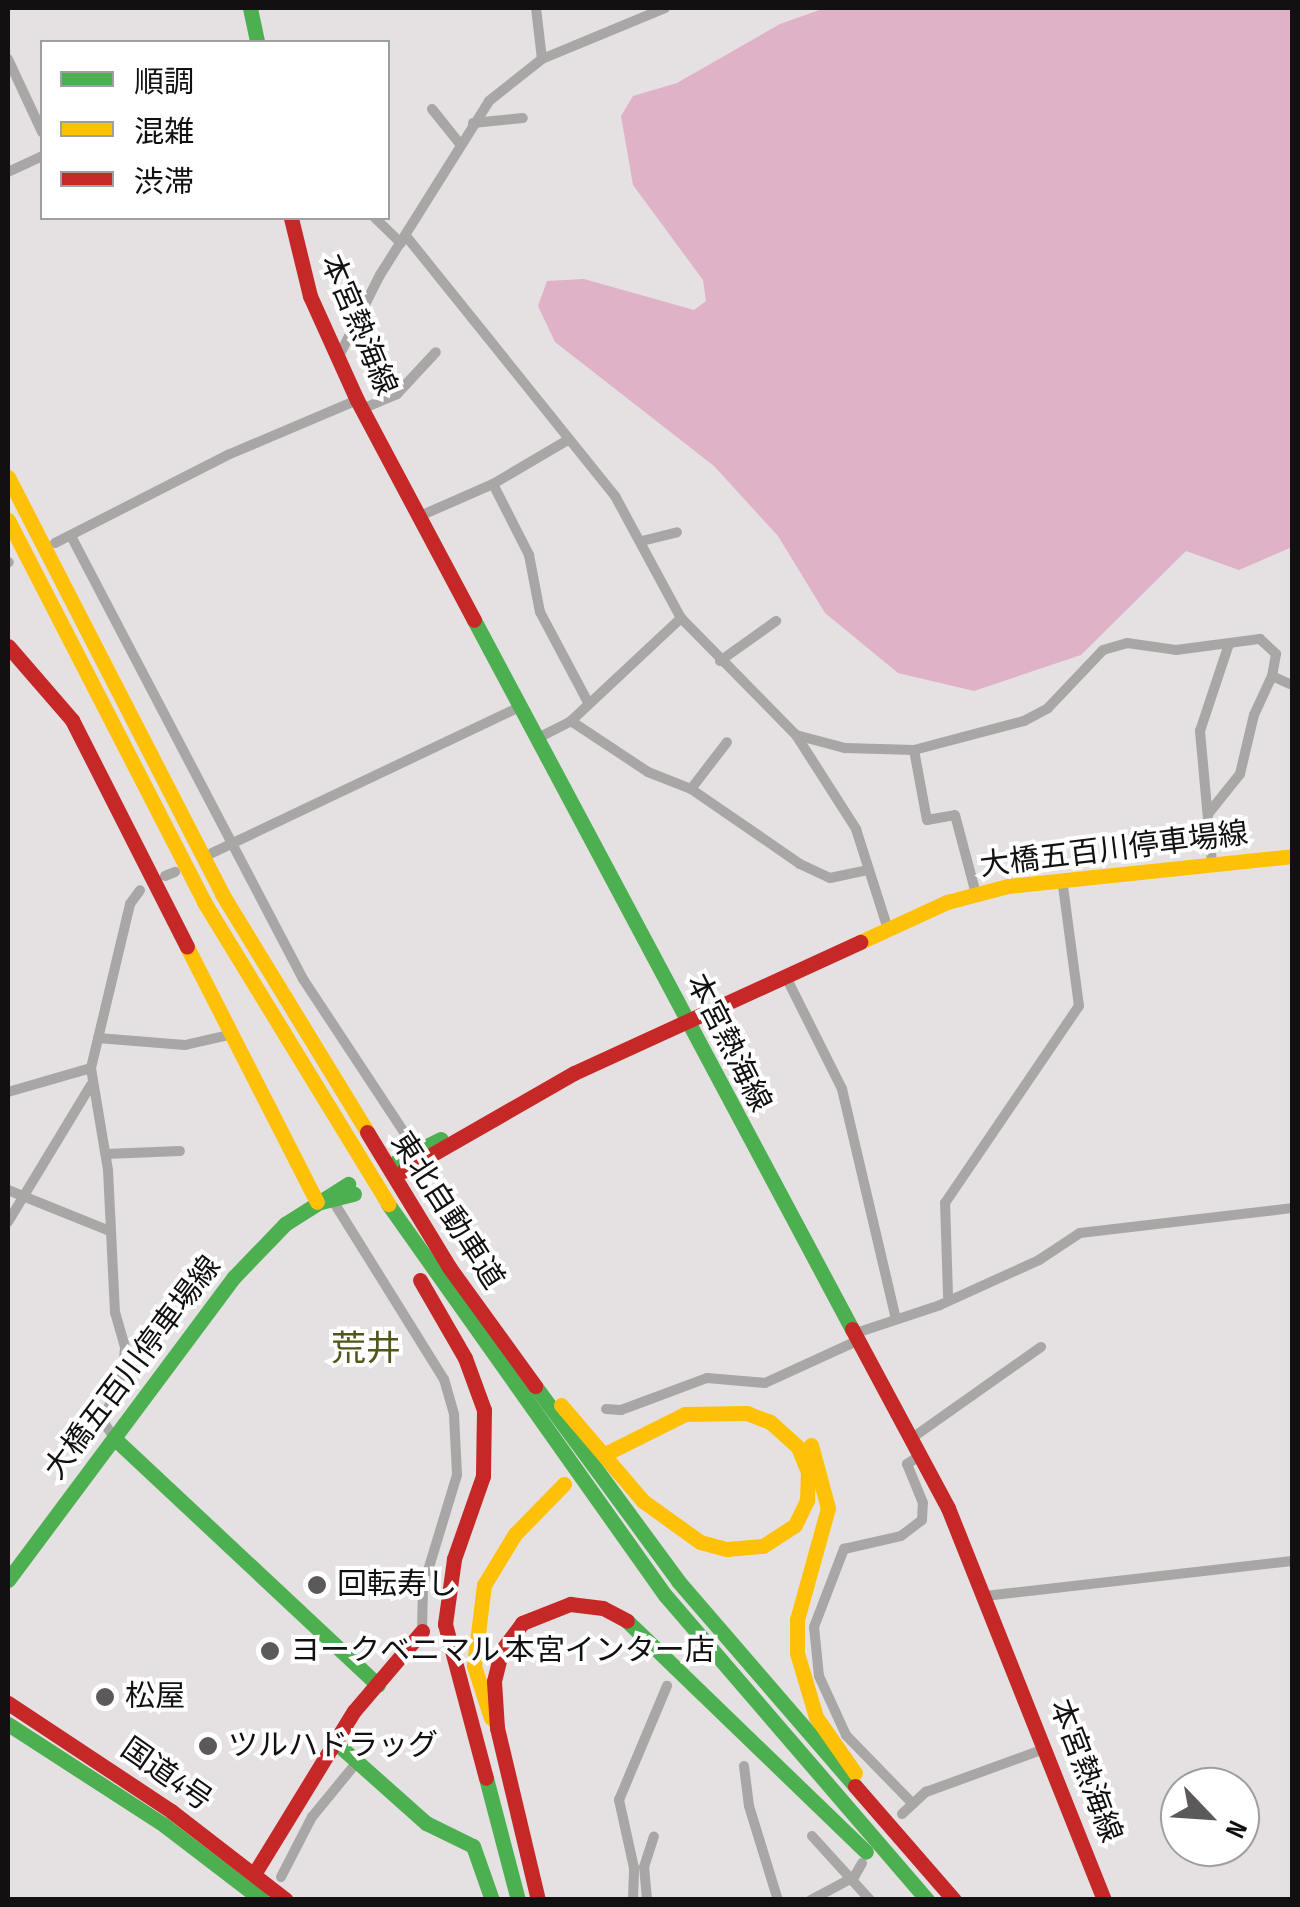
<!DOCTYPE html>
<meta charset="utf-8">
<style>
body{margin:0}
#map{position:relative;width:1300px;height:1907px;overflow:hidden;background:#e5e0e2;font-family:"Sofia Sans Condensed","Noto Sans JP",sans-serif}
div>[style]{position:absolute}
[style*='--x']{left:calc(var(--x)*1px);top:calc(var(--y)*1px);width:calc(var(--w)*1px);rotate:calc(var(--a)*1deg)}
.forest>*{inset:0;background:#dfb2c8}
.street>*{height:10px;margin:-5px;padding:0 5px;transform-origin:5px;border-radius:5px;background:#a9a6a6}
.fast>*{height:15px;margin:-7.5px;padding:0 7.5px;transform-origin:7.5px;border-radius:7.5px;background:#4caf50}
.slow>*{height:15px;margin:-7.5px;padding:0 7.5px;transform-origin:7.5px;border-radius:7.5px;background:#ffc107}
.jam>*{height:15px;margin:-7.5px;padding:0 7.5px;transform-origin:7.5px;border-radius:7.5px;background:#c62828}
.dots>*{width:28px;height:28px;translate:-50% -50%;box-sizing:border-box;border:5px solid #fff;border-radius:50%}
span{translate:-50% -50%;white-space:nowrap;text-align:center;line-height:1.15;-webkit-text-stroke:8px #fff;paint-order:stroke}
.street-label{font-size:30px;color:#121011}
.poi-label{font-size:30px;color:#121011}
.left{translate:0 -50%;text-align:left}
.quarter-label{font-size:35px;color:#53561c}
.frame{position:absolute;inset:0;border:10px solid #121011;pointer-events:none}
.legend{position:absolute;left:40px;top:40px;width:350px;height:180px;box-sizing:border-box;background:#fff;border:2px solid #a09fa0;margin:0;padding:12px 18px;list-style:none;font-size:30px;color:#121011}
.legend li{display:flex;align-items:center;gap:20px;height:50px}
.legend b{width:50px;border:2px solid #a09fa0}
.north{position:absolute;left:1160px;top:1767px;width:100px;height:100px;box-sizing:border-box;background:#fff;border:2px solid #a09fa0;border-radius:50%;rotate:115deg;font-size:28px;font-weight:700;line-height:40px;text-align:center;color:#121011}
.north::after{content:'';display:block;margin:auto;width:35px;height:45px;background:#5c595a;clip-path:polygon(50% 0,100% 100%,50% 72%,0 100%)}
</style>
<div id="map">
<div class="forest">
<div style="clip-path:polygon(825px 8px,1292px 8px,1292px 547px,1239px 570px,1186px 551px,1081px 655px,974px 691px,898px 673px,825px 613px,778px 536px,714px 466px,555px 342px,538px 306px,547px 281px,584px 279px,694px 310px,706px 301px,703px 280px,633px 185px,621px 116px,633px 96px,677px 83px,780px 24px)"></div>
</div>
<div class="street">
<div style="--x:536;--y:8;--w:51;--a:83.3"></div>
<div style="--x:8;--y:59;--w:81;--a:65"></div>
<div style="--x:432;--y:109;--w:45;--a:51.3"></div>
<div style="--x:473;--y:123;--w:50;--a:-5.7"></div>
<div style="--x:8;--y:172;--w:38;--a:-25"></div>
<div style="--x:375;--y:218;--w:36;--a:44"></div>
<div style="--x:406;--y:236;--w:334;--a:51.2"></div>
<div style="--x:615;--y:496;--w:139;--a:61.6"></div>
<div style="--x:681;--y:618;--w:164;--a:45.5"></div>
<div style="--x:796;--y:735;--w:51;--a:14.9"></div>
<div style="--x:845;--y:748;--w:69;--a:1.7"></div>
<div style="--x:914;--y:750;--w:114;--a:-14.8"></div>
<div style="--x:1024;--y:721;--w:27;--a:-28"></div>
<div style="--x:1048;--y:708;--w:80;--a:-46.5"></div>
<div style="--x:1103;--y:650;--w:25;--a:-16"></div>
<div style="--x:1127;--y:643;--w:49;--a:8.1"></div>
<div style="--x:1176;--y:650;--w:85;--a:-7.5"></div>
<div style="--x:1260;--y:639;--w:22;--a:43"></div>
<div style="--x:1276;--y:654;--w:22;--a:100"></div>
<div style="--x:1272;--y:676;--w:22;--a:24"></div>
<div style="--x:338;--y:358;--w:93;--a:-63.2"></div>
<div style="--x:380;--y:275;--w:205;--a:-57.9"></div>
<div style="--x:489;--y:101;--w:68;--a:-38.4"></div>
<div style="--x:542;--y:59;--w:133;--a:-22.5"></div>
<div style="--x:362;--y:409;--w:38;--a:-23"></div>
<div style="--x:397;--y:394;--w:57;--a:-47.1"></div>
<div style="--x:493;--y:484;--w:80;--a:63.1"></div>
<div style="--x:529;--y:555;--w:58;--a:79.1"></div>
<div style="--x:540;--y:612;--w:104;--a:62"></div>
<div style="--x:420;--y:516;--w:80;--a:-23.7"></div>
<div style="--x:493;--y:484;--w:85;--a:-30.5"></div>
<div style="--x:71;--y:536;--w:500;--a:62.36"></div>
<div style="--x:303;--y:979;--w:207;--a:56.6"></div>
<div style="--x:642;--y:541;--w:36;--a:-14"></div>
<div style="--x:55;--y:543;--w:196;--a:-27"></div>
<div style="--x:230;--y:454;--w:138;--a:-23"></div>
<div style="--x:8;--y:563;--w:1;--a:-45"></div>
<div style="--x:720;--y:661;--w:69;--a:-35.5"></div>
<div style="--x:571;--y:721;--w:92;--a:33.5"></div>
<div style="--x:648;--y:772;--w:46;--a:21.6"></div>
<div style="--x:691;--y:789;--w:132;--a:34.5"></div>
<div style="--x:800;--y:864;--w:33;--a:25"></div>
<div style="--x:830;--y:878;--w:38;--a:-12"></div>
<div style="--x:796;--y:735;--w:112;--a:57.4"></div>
<div style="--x:856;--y:829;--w:105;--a:72.3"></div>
<div style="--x:540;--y:737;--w:35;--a:-27"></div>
<div style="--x:571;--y:721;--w:151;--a:-43.1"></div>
<div style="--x:914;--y:750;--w:71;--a:79.5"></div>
<div style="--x:927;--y:820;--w:28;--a:-10"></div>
<div style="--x:955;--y:815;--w:82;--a:75.1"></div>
<div style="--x:691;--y:789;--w:59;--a:-52.5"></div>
<div style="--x:1208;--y:814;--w:51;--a:-51.3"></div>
<div style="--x:1240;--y:774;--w:61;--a:-76.7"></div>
<div style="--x:1254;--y:715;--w:43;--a:-65.2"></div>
<div style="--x:212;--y:853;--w:342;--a:-25.4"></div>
<div style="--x:1212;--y:863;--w:133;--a:-95.2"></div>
<div style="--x:1200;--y:731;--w:92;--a:-71.6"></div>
<div style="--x:165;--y:876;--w:11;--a:-22"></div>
<div style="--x:786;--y:977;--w:125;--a:63.4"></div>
<div style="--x:842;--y:1089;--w:232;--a:76.8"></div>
<div style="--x:98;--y:1038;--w:87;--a:4.6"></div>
<div style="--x:185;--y:1045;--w:49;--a:-12.9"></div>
<div style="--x:8;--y:1092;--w:86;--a:-16.1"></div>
<div style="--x:106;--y:1154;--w:74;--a:-2.3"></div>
<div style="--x:8;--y:1190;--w:110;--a:21.9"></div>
<div style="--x:333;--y:1201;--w:210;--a:58.1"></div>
<div style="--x:444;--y:1379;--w:37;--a:74"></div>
<div style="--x:454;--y:1415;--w:60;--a:87.1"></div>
<div style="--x:457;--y:1475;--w:117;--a:106.9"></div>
<div style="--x:423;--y:1587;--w:44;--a:91.3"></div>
<div style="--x:8;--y:1222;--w:160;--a:-58.8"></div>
<div style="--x:948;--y:1296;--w:93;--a:-91.8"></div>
<div style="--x:945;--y:1203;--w:238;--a:-55.8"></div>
<div style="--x:1079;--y:1006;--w:128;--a:-97.6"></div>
<div style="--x:856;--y:1333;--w:89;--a:-18.4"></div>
<div style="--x:940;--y:1305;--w:109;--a:-24.4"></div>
<div style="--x:1039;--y:1260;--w:49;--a:-33.4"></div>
<div style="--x:1080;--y:1233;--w:213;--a:-6.7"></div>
<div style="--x:606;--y:1409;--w:15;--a:4"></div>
<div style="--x:621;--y:1410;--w:92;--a:-20.4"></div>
<div style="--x:707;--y:1378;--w:58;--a:4.9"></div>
<div style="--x:765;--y:1383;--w:103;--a:-24.6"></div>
<div style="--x:912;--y:1438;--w:158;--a:-35.2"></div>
<div style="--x:115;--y:1439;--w:22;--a:-124"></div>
<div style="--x:103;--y:1421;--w:54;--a:-68.2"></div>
<div style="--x:123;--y:1371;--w:24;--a:-85"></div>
<div style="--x:125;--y:1347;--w:35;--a:-106"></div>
<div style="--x:115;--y:1313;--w:143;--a:-92.8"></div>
<div style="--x:108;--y:1170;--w:103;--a:-99.5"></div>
<div style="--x:91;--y:1068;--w:169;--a:-76.6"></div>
<div style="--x:130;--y:904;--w:17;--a:-54"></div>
<div style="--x:985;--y:1596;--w:309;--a:-6.5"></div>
<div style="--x:744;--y:1766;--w:40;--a:82.9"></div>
<div style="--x:749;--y:1806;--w:98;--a:72.9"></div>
<div style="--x:913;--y:1804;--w:96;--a:-134.2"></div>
<div style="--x:846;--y:1735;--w:65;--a:-114.6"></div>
<div style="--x:819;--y:1676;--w:49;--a:-95.8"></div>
<div style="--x:814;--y:1627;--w:84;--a:-69"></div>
<div style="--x:844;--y:1549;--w:58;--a:-12.8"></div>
<div style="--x:901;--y:1536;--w:26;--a:-37"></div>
<div style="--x:922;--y:1520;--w:17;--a:-87"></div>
<div style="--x:923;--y:1503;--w:42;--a:-112.3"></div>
<div style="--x:907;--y:1464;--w:17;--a:-33"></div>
<div style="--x:902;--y:1814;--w:33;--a:-43"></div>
<div style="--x:926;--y:1792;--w:126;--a:-20"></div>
<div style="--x:812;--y:1836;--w:86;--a:47.8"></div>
<div style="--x:281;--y:1877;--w:68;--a:-62.7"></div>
<div style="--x:312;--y:1817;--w:71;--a:-50.7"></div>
<div style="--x:633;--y:1900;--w:32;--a:-88"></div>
<div style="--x:634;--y:1868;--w:70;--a:-102.4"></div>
<div style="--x:619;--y:1800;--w:124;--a:-67.2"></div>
<div style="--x:647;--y:1900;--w:33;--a:-95"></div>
<div style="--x:644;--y:1867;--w:32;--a:-72"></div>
<div style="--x:811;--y:1900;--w:49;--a:-28.1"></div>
<div style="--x:854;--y:1877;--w:16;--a:-60"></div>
</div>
<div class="fast">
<div style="--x:250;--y:8;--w:35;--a:78"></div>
<div style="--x:474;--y:620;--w:803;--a:61.94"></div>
<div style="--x:397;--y:1161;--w:49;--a:-26.6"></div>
<div style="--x:321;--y:1202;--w:34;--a:-14"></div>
<div style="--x:388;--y:1204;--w:479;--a:54.7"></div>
<div style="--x:665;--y:1595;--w:402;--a:49.3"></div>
<div style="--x:535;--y:1386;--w:242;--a:53.7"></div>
<div style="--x:678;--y:1581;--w:271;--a:49.2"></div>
<div style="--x:115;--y:1439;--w:360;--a:43.1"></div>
<div style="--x:8;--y:1580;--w:378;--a:-53.3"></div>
<div style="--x:234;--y:1277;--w:74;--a:-46.1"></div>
<div style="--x:285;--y:1224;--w:75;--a:-32.4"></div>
<div style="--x:627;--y:1621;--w:332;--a:44"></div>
<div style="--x:8;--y:1724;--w:186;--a:32.9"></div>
<div style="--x:164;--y:1825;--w:123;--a:37.4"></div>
<div style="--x:335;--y:1742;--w:122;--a:41.7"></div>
<div style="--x:426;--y:1823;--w:52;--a:26.1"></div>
<div style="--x:473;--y:1846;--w:57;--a:70.6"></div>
<div style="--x:486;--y:1778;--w:126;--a:75.3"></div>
</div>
<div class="slow">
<div style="--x:8;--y:477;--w:469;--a:62.8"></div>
<div style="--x:222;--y:894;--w:279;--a:58.6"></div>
<div style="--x:8;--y:520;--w:429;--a:62.8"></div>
<div style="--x:204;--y:902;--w:354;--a:58.6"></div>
<div style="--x:860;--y:942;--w:96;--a:-24.7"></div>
<div style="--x:947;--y:902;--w:63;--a:-14.7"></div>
<div style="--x:1008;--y:886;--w:286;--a:-6"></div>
<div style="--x:187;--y:947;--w:286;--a:63"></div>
<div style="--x:561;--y:1405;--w:126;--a:49.5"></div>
<div style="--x:643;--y:1501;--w:70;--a:35.7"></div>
<div style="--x:700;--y:1542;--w:28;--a:15"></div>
<div style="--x:727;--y:1549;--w:36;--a:-5"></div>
<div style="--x:763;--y:1546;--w:38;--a:-33"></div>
<div style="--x:795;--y:1525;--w:28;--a:-64"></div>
<div style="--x:807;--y:1500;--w:28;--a:-88"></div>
<div style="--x:808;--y:1472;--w:27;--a:-112"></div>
<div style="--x:798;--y:1447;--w:38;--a:-138"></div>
<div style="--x:770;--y:1422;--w:25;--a:-159"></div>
<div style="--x:747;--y:1413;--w:62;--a:179.1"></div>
<div style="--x:685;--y:1414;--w:85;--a:153.4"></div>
<div style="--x:811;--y:1445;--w:65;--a:74.9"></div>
<div style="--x:828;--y:1508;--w:116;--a:105.5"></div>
<div style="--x:797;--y:1620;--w:33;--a:90"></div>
<div style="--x:797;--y:1653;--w:67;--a:73.5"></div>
<div style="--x:816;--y:1717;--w:68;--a:55.1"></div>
<div style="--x:491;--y:1718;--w:55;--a:-108.1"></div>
<div style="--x:474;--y:1666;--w:82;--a:-83"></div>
<div style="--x:484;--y:1585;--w:60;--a:-58.7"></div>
<div style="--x:515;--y:1534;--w:70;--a:-45.6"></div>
</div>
<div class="jam">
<div style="--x:291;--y:218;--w:80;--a:76.3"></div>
<div style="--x:310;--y:296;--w:114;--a:65.7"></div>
<div style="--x:357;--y:400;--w:249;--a:62"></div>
<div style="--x:8;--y:646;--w:98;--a:49.1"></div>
<div style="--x:72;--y:720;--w:254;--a:63.1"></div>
<div style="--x:367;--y:1132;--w:158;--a:58.7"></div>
<div style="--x:449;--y:1267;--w:147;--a:54.1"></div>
<div style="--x:403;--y:1171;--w:197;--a:-29.8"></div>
<div style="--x:574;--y:1073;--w:315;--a:-24.6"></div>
<div style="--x:420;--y:1280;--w:90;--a:60"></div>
<div style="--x:465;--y:1358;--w:55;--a:69.9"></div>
<div style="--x:484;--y:1410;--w:66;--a:90.9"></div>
<div style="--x:483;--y:1476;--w:88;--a:109.3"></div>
<div style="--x:454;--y:1559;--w:66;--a:97.9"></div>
<div style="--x:445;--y:1624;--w:159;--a:75.1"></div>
<div style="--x:852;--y:1329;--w:203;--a:61.8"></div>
<div style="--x:948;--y:1508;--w:422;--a:68.3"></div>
<div style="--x:8;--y:1703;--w:196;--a:33.5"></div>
<div style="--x:171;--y:1811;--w:145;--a:37.7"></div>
<div style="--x:855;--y:1786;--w:151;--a:49"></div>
<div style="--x:254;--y:1874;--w:191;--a:-58.5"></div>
<div style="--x:354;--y:1711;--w:105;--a:-49.6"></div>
<div style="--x:538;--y:1900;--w:177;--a:-103.4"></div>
<div style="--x:497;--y:1728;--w:47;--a:-93.7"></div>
<div style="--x:494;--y:1681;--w:32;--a:-76"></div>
<div style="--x:502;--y:1650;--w:34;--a:-53"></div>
<div style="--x:522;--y:1623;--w:52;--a:-21.6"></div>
<div style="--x:570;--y:1604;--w:33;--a:7"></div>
<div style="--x:603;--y:1608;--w:27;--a:28"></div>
</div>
<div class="dots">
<div style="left:317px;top:1585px;background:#5c595a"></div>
<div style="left:270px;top:1651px;background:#5c595a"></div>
<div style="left:105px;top:1697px;background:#5c595a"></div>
<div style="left:208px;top:1746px;background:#5c595a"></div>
</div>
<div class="street-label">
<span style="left:358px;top:325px;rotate:67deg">本宮熱海線</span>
<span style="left:1114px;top:850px;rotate:-7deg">大橋五百川停車場線</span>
<span style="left:728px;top:1043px;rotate:63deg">本宮熱海線</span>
<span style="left:447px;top:1211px;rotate:57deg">東北自動車道</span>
<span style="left:133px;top:1368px;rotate:-53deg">大橋五百川停車場線</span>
<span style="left:1085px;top:1771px;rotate:69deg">本宮熱海線</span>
<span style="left:166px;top:1775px;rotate:35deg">国道4号</span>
</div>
<div class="poi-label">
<span class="left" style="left:337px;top:1585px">回転寿し</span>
<span class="left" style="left:290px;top:1651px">ヨークベニマル 本宮インター店</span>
<span class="left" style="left:125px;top:1697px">松屋</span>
<span class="left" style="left:228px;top:1746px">ツルハドラッグ</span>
</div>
<div class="quarter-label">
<span style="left:366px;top:1350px">荒井</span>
</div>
<div class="frame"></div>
<ul class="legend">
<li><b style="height:12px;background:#4caf50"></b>順調</li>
<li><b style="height:12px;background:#ffc107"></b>混雑</li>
<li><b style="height:12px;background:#c62828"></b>渋滞</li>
</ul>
<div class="north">N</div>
</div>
